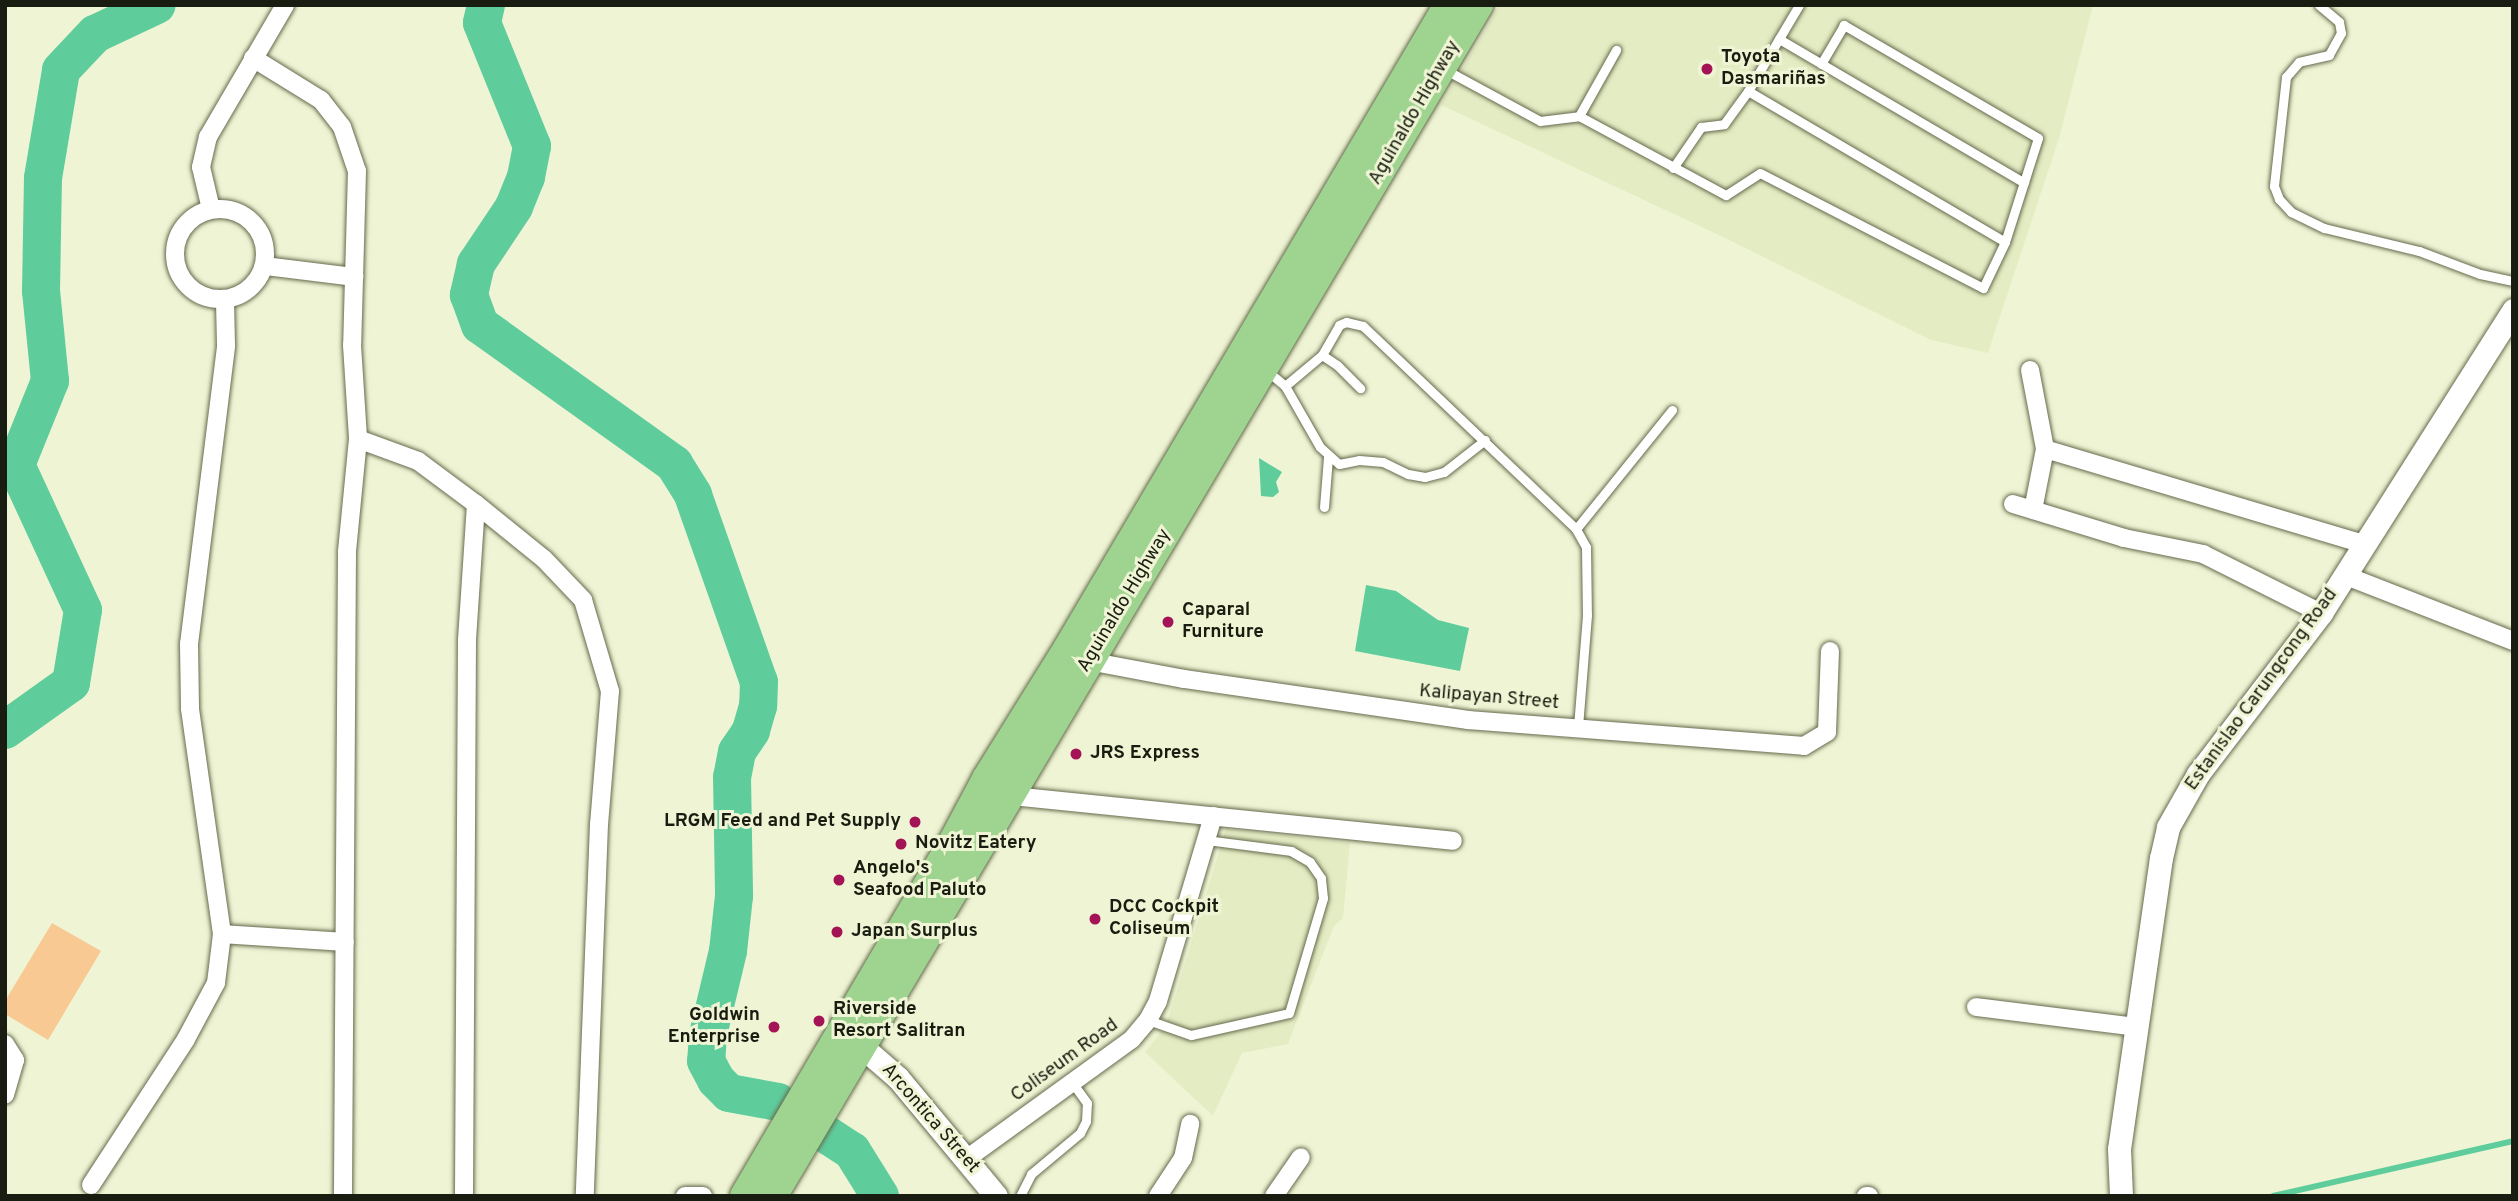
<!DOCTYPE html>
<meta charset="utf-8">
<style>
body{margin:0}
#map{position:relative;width:2518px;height:1201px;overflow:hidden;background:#eff5d4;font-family:Overpass,sans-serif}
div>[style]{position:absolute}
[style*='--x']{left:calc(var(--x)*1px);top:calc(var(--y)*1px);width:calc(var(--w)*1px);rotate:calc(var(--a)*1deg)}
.built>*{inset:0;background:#e4ecc3}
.green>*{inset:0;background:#f8c992}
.water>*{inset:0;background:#5fcc9c}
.stream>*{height:6px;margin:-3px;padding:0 3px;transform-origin:3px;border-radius:3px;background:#5fcc9c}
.river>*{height:38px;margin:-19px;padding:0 19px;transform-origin:19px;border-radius:19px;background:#5fcc9c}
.roads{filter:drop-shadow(0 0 2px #656a4d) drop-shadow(0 0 2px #656a4d)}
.service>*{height:9px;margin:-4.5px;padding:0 4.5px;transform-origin:4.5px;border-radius:4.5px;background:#fff}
.minor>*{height:18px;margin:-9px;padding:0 9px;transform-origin:9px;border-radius:9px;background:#fff}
.minor>.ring{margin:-9px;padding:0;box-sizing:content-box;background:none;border:18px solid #fff;border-radius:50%}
.tertiary>*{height:23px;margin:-11.5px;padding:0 11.5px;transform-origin:11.5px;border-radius:11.5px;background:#fff}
.trunk>*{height:30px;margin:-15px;padding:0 15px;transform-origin:15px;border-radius:15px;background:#9ed390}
.dots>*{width:19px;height:19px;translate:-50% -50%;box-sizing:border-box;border:4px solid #eff5d4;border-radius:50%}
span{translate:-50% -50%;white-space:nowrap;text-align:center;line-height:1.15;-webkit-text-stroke:6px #eff5d4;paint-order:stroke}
.poi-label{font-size:19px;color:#191c10;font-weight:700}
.left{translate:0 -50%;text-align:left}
.right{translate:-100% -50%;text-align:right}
.street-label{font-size:19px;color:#191c10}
.frame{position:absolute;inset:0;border:7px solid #191c10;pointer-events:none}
</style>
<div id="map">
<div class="built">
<div style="clip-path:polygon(1500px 5px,2093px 5px,2060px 135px,1988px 353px,1931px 340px,1725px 238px,1441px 105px)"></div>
<div style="clip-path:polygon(1226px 829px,1350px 843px,1343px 918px,1334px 926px,1288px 1044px,1242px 1053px,1213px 1116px,1145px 1052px,1166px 1026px)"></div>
</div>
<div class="green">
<div style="clip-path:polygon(52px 923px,101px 951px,48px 1040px,5px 1014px,5px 1001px)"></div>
</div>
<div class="water">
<div style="clip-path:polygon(1259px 458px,1282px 472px,1276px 482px,1279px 492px,1273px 497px,1261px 496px)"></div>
<div style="clip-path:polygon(1366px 585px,1396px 591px,1438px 620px,1469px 628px,1460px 671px,1355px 651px)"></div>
</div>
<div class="stream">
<div style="--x:2273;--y:1196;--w:246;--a:-12.9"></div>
</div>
<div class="river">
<div style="--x:486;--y:5;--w:18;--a:103"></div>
<div style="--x:482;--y:23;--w:133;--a:67.9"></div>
<div style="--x:532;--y:146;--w:32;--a:101"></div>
<div style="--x:526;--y:177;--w:32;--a:112"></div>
<div style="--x:514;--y:207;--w:69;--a:123.7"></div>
<div style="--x:476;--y:264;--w:32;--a:103"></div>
<div style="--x:469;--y:295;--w:32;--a:70"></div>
<div style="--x:480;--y:325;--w:239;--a:35.6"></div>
<div style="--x:674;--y:464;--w:36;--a:58"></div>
<div style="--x:693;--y:495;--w:198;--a:70.6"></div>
<div style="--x:759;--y:682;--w:24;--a:92"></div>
<div style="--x:758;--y:706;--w:26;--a:106"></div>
<div style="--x:751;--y:731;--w:25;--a:124"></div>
<div style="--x:737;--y:752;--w:25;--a:101"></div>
<div style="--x:732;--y:777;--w:119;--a:89"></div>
<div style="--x:734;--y:896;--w:55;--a:96.2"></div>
<div style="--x:728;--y:951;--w:86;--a:103.4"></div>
<div style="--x:708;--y:1035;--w:26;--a:94"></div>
<div style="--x:706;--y:1061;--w:21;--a:62"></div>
<div style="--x:716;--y:1080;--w:18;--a:45"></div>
<div style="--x:729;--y:1093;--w:50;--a:10.4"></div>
<div style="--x:5;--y:730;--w:81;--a:-35.5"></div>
<div style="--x:71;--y:683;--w:74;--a:-80.7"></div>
<div style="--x:83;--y:610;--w:160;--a:-114.8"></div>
<div style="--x:16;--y:465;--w:91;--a:-68"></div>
<div style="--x:50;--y:381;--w:90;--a:-95.7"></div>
<div style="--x:41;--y:291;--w:113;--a:-89"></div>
<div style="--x:43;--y:178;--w:109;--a:-80.5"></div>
<div style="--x:61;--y:70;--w:50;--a:-46.6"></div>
<div style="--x:95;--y:34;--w:68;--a:-25.1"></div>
<div style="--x:821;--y:1131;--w:37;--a:33"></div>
<div style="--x:852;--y:1151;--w:53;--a:58.1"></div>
</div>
<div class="roads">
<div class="service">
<div style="--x:2319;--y:5;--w:26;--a:40"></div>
<div style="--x:2339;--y:22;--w:11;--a:80"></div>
<div style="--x:2341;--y:33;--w:25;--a:119"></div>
<div style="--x:2329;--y:55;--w:31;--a:167"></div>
<div style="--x:2299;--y:62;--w:20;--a:131"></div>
<div style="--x:2286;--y:77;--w:110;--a:96.3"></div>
<div style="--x:2274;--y:186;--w:14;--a:69"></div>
<div style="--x:2279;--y:199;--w:18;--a:47"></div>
<div style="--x:2291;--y:212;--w:37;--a:26"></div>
<div style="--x:2324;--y:228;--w:98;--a:13.6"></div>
<div style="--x:2419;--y:251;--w:65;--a:20.7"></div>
<div style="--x:2480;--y:274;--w:34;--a:12"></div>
<div style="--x:1779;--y:39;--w:284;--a:30.4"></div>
<div style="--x:1444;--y:69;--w:109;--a:28.4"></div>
<div style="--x:1540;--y:121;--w:39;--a:-7"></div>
<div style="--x:1579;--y:116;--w:167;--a:28.3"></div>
<div style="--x:1726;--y:195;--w:40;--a:-32.9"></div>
<div style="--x:1760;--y:173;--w:251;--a:27.3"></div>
<div style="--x:1983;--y:288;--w:51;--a:-64.4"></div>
<div style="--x:2005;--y:242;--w:109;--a:-72.4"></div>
<div style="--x:2038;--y:138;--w:225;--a:-149.8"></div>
<div style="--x:1844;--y:25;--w:45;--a:120.5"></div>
<div style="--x:1748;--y:91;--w:298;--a:30.4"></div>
<div style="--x:1579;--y:116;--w:76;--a:-60.7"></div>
<div style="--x:1673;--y:168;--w:50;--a:-55.7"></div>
<div style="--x:1701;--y:127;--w:23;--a:-7"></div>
<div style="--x:1724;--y:124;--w:41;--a:-54"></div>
<div style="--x:1748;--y:91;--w:100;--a:-59.3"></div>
<div style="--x:1322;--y:355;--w:34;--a:-60"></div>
<div style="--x:1339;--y:325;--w:8;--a:-23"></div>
<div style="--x:1346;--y:322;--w:17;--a:13"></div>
<div style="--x:1363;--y:326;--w:294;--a:43.6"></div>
<div style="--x:1576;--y:529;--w:21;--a:61"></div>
<div style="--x:1586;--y:547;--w:68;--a:89.2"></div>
<div style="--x:1587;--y:615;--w:111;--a:94.6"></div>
<div style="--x:1266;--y:370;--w:25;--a:40"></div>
<div style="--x:1285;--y:386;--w:70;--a:60.2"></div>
<div style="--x:1320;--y:447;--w:25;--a:42"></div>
<div style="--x:1339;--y:464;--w:20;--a:-11"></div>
<div style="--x:1359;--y:460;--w:24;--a:5"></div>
<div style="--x:1383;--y:462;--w:28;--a:26"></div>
<div style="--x:1408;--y:474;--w:17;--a:10"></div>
<div style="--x:1425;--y:477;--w:20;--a:-15"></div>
<div style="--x:1444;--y:472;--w:52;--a:-38"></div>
<div style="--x:1285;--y:386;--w:48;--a:-40"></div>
<div style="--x:1322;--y:355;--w:18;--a:34"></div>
<div style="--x:1337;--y:365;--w:33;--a:45"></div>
<div style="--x:1324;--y:507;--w:50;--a:-85.4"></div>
<div style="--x:1576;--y:529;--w:153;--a:-51.1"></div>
<div style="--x:1148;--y:1020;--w:46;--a:19.2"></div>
<div style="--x:1191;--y:1035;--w:100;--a:-12.7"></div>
<div style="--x:1289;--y:1013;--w:120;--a:-73.5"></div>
<div style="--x:1323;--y:898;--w:20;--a:-96"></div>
<div style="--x:1321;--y:878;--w:19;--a:-125"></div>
<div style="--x:1310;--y:862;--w:22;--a:-150"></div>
<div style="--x:1291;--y:851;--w:86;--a:-172.6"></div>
<div style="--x:1020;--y:1196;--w:25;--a:-63"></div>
<div style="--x:1031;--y:1174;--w:64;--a:-39.9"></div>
<div style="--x:1080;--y:1133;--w:13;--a:-63"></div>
<div style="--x:1086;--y:1121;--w:18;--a:-87"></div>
<div style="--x:1087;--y:1103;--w:26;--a:-126"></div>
</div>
<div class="minor">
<div style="--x:253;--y:58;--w:80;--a:31.7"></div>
<div style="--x:321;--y:100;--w:34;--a:52"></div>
<div style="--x:342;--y:127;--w:46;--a:71.2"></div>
<div style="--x:357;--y:171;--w:174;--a:91.6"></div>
<div style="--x:352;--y:345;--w:94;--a:86.3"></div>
<div style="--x:358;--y:439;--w:114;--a:95.6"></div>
<div style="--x:347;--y:552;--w:644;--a:90.36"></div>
<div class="ring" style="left:175px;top:209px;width:72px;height:72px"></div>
<div style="--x:211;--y:209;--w:43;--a:-103.4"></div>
<div style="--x:201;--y:167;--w:31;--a:-77"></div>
<div style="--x:208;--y:137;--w:153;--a:-59.7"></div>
<div style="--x:265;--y:266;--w:90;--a:7"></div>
<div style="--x:2030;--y:370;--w:80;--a:79.2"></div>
<div style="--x:2045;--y:449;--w:62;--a:101.1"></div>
<div style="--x:358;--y:439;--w:64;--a:20.1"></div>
<div style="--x:418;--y:461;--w:72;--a:36.6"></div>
<div style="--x:476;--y:504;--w:136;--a:93.8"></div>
<div style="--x:467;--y:640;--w:556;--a:90.31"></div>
<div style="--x:2045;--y:449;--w:332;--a:16.6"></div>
<div style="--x:476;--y:504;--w:87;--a:39"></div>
<div style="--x:544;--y:559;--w:57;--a:46.4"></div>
<div style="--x:583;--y:600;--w:95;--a:73.5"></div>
<div style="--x:610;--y:691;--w:133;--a:94.7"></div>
<div style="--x:599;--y:824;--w:372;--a:92.2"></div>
<div style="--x:2013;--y:504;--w:116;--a:17"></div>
<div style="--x:2124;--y:538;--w:81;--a:11.4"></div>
<div style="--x:2203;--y:554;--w:132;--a:26.6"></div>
<div style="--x:2344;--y:575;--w:181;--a:21.3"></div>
<div style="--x:1085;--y:656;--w:16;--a:27"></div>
<div style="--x:1099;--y:663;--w:86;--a:10.7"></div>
<div style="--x:1184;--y:679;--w:287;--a:8.2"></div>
<div style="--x:1468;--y:720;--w:337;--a:4.4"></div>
<div style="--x:1804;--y:746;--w:27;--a:-31"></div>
<div style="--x:1827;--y:732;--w:81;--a:-87.9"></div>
<div style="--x:1005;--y:790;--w:18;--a:22"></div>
<div style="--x:1022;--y:797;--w:433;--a:5.8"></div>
<div style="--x:222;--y:934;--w:123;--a:3.7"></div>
<div style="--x:1976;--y:1007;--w:162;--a:7.1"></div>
<div style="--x:5;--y:1044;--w:19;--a:58"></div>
<div style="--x:15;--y:1060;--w:36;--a:106"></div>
<div style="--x:965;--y:1160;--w:206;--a:-35.9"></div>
<div style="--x:1132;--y:1039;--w:25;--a:-50"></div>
<div style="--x:1148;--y:1020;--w:21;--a:-62"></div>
<div style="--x:1158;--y:1001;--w:193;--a:-73.4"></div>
<div style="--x:91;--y:1185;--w:174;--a:-56.9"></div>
<div style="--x:186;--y:1039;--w:64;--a:-61.8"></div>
<div style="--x:216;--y:983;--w:49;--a:-83"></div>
<div style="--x:222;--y:934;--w:228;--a:-98.1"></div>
<div style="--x:190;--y:708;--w:64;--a:-90.9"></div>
<div style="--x:189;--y:644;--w:301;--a:-82.9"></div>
<div style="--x:226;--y:345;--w:45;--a:-91.3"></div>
<div style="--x:685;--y:1196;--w:18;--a:0"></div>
<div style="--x:1158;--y:1196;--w:45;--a:-56.7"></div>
<div style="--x:1183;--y:1158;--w:35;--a:-78"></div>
<div style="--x:1274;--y:1196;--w:47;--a:-55.3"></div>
<div style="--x:1866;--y:1196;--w:3;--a:0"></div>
</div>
<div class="tertiary">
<div style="--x:860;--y:1045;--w:50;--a:41"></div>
<div style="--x:898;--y:1078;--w:153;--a:50.3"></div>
<div style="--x:2121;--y:1196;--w:47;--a:-92.4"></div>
<div style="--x:2119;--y:1149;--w:294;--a:-81.8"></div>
<div style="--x:2161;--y:858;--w:32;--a:-77"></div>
<div style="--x:2168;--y:827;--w:61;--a:-60.5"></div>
<div style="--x:2198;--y:774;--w:203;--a:-52.6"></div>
<div style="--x:2321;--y:613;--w:359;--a:-57.6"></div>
</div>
<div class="trunk">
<div style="--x:745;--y:1196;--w:412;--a:-59.5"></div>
<div style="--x:954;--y:841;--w:70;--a:-62"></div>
<div style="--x:987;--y:779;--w:153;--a:-58.1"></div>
<div style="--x:1068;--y:649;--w:748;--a:-59.39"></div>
<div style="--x:772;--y:1196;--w:1385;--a:-59.34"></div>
</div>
</div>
<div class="dots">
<div style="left:1707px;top:69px;background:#a41355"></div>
<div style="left:1168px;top:622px;background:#a41355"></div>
<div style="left:1076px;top:754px;background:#a41355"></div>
<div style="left:915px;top:822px;background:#a41355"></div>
<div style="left:901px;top:844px;background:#a41355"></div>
<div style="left:839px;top:880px;background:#a41355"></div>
<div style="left:1095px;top:919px;background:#a41355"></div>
<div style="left:837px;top:932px;background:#a41355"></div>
<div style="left:819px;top:1021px;background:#a41355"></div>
<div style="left:774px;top:1027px;background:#a41355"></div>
</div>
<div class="poi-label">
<span class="left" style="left:1721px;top:69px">Toyota<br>Dasmariñas</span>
<span class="left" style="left:1182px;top:622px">Caparal<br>Furniture</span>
<span class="left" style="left:1090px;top:754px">JRS Express</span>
<span class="right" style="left:901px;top:822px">LRGM Feed and Pet Supply</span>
<span class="left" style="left:915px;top:844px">Novitz Eatery</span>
<span class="left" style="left:853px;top:880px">Angelo's<br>Seafood Paluto</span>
<span class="left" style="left:1109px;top:919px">DCC Cockpit<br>Coliseum</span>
<span class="left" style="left:851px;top:932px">Japan Surplus</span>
<span class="left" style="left:833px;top:1021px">Riverside<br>Resort Salitran</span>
<span class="right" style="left:760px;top:1027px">Goldwin<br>Enterprise</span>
</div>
<div class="street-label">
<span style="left:1415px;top:113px;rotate:-60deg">Aguinaldo Highway</span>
<span style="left:1125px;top:601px;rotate:-59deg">Aguinaldo Highway</span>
<span style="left:2262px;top:690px;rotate:-54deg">Estanislao Carungcong Road</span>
<span style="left:1489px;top:698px;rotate:5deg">Kalipayan Street</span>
<span style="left:1065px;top:1061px;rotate:-36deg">Coliseum Road</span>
<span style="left:930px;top:1119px;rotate:49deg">Arcontica Street</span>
</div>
<div class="frame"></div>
</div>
